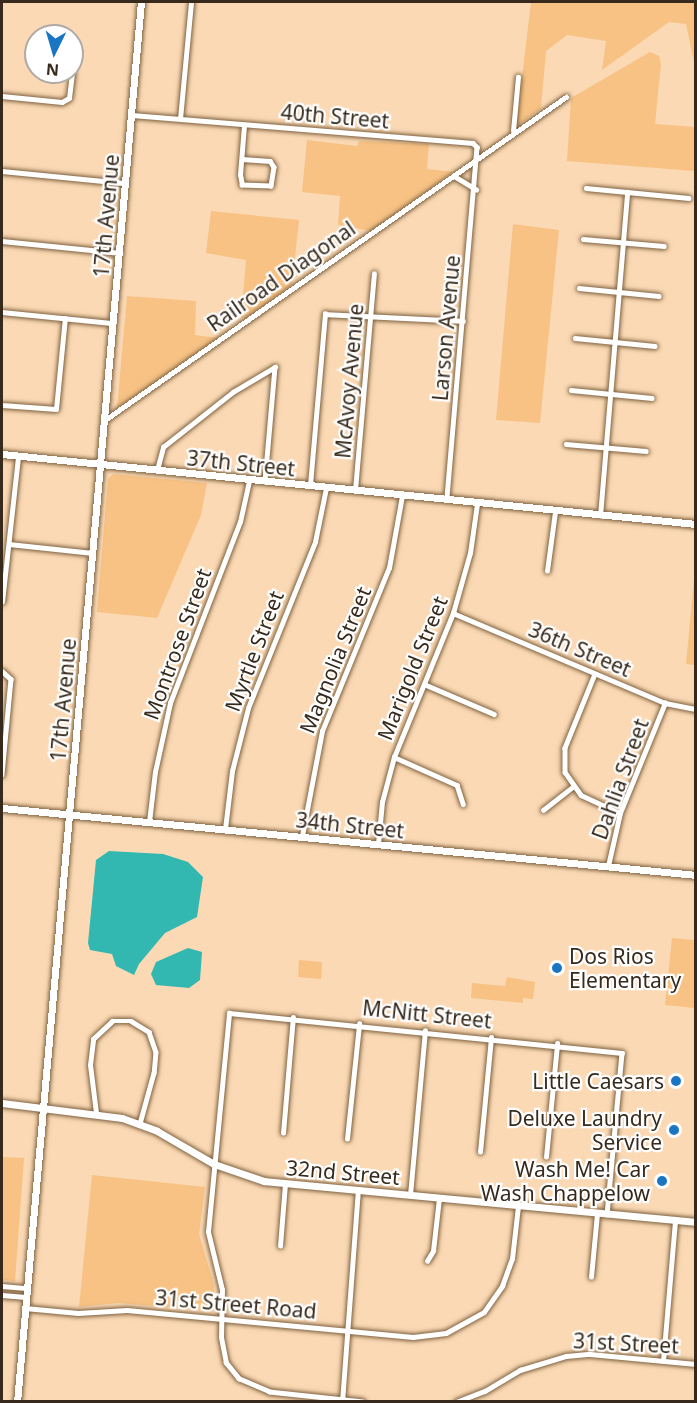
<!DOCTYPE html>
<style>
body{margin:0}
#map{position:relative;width:697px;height:1403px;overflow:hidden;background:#fbd9b4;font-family:"Noto Sans",sans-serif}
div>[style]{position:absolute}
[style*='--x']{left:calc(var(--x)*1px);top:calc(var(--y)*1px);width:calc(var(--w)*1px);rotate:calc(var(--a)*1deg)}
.green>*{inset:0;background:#f7c284}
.water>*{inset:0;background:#32b8b0}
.roads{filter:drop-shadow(0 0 2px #7f6240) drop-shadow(0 0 2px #7f6240)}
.street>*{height:4.5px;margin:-2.25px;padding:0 2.25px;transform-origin:2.25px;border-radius:2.25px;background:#fff}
.secondary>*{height:7px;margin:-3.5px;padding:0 3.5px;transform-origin:3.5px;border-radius:3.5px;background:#fff}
.dots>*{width:16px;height:16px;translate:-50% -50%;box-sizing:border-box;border:3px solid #fff;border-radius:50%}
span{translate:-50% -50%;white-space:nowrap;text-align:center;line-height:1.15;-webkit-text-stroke:4.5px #fff;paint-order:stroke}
.street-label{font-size:21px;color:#372a1c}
.poi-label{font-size:21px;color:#372a1c}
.left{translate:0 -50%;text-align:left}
.right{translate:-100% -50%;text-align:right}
.frame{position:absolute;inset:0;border:3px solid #372a1c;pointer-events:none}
.north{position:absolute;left:24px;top:24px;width:60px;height:60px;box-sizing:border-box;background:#fff;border:2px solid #afaaa4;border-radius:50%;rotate:185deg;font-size:16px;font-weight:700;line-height:24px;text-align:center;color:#372a1c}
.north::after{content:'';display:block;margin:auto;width:21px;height:27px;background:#1a76c3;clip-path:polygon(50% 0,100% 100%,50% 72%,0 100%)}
</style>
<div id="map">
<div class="green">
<div style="clip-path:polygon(531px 2px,695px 2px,695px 67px,686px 24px,669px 22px,602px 70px,606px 41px,567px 35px,546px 51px,541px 108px,516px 127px)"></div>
<div style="clip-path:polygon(650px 52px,659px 56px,661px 64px,655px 124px,695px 127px,695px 194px,694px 171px,567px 161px,571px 98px)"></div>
<div style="clip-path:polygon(307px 140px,357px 146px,359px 141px,429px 144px,427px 169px,453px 172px,371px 231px,338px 225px,340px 196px,302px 192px)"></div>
<div style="clip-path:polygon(211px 211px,299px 220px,292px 285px,246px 318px,241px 318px,246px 260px,206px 253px)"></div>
<div style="clip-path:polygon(513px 224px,559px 230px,540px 423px,496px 420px)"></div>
<div style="clip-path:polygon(127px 296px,196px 301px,195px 335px,218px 338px,117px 409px)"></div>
<div style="clip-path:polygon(113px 474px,207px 483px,201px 515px,157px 618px,97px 612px,108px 479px)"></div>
<div style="clip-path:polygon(694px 579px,696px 579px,695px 665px,686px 664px)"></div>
<div style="clip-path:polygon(672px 938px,695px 940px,695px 1008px,665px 1005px)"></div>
<div style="clip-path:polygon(299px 960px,322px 962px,321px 979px,298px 977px)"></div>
<div style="clip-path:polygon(507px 977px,535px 982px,533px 999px,523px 998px,523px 1003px,471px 998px,472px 983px,505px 986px)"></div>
<div style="clip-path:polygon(2px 1157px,24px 1158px,15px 1281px,2px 1280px)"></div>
<div style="clip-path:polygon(92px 1175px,205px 1187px,199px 1234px,214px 1285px,215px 1311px,118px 1303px,79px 1307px)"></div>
</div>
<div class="water">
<div style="clip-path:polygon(109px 851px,163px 854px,188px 862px,203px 877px,197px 917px,165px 933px,139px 964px,134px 975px,116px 966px,112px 954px,90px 950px,88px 943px,96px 860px)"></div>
<div style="clip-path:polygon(188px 948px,202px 952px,200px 980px,189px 988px,156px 985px,151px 974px,156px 962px)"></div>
</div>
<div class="roads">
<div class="street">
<div style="--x:2;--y:96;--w:60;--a:5.7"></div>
<div style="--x:62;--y:102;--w:8;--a:-30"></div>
<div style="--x:69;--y:98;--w:26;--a:-83"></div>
<div style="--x:132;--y:115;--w:342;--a:4.7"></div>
<div style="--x:473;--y:143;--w:6;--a:45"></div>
<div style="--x:477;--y:147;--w:354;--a:94.9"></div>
<div style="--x:180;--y:119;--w:118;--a:-84.6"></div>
<div style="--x:513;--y:131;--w:54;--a:-84.7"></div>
<div style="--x:242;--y:159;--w:28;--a:4"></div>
<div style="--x:270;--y:161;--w:7;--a:56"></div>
<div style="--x:274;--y:167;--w:19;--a:99"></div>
<div style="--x:271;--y:186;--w:29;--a:-178"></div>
<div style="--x:242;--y:185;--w:10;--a:-101"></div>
<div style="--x:240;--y:175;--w:50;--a:-85.4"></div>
<div style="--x:2;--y:171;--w:124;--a:5.6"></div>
<div style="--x:454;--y:176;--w:26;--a:31"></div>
<div style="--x:586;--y:188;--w:103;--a:5.5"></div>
<div style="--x:583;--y:239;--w:81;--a:4.9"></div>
<div style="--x:2;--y:241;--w:119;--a:5.8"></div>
<div style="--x:579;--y:288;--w:80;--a:5.7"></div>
<div style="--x:2;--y:312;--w:112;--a:5.7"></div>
<div style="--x:575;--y:338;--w:80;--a:5.7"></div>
<div style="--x:571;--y:390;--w:81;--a:5.6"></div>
<div style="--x:2;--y:405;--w:54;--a:4.2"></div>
<div style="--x:56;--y:409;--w:91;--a:-84.4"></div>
<div style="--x:105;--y:420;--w:563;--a:-35.02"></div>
<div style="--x:566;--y:444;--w:80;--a:5"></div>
<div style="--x:157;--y:470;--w:24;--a:-75"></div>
<div style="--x:163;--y:447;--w:89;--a:-38.2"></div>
<div style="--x:233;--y:392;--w:49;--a:-30.8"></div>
<div style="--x:275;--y:367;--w:115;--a:95"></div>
<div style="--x:310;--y:485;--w:172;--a:-85"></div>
<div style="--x:325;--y:314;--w:138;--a:2.9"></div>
<div style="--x:355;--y:490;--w:217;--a:-85"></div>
<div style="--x:600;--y:516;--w:325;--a:-85.2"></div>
<div style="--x:9;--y:544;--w:84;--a:6.1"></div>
<div style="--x:547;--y:571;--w:60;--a:-82.3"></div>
<div style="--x:2;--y:602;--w:147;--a:-83.7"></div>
<div style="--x:453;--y:613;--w:230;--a:23"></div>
<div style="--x:665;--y:703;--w:32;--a:11"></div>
<div style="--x:2;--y:671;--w:12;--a:42"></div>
<div style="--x:11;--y:679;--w:96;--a:95.4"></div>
<div style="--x:595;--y:674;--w:80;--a:112.1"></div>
<div style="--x:565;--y:748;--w:24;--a:90"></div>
<div style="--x:565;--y:772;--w:28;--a:55"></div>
<div style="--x:581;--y:795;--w:43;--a:24.8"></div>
<div style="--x:424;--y:684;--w:76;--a:23.2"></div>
<div style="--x:394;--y:757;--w:69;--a:24"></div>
<div style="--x:457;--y:785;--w:20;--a:72"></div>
<div style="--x:543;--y:810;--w:37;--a:-38"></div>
<div style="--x:149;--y:822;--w:50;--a:-83.2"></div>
<div style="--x:155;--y:772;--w:71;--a:-77.7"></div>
<div style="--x:170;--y:703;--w:194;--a:-68.9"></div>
<div style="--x:240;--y:522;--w:42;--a:-77.6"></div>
<div style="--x:225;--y:829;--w:58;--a:-83.1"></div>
<div style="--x:232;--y:771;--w:65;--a:-75.7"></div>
<div style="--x:248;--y:708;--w:179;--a:-68"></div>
<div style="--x:315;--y:542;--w:55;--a:-78.5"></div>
<div style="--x:302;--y:836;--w:107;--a:-79.2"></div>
<div style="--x:322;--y:731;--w:176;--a:-67.7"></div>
<div style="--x:389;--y:568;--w:73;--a:-79.8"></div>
<div style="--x:378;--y:844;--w:42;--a:-84.6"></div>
<div style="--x:382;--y:802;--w:47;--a:-75.1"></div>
<div style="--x:394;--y:757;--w:156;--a:-67.7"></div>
<div style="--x:453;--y:613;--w:62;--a:-74.2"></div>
<div style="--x:470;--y:553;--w:49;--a:-81.9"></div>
<div style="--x:608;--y:866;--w:54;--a:-77.2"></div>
<div style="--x:620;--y:813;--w:119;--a:-67.8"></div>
<div style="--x:96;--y:1113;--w:48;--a:-97.1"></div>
<div style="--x:90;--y:1065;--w:26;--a:-83"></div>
<div style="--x:93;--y:1039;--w:26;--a:-43"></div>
<div style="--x:112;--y:1021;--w:19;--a:0"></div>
<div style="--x:131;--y:1021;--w:21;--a:31"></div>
<div style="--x:149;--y:1032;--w:21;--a:71"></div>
<div style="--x:156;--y:1052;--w:21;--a:95"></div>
<div style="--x:154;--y:1073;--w:53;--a:105.4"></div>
<div style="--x:283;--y:1133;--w:116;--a:-85.1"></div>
<div style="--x:347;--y:1139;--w:116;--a:-84"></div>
<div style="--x:480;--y:1152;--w:115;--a:-84.5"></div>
<div style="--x:546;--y:1157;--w:114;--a:-84.4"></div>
<div style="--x:410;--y:1195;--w:165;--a:-84.8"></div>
<div style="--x:280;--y:1246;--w:62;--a:-85.4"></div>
<div style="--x:427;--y:1261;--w:12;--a:-59"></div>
<div style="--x:433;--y:1251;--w:53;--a:-83.5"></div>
<div style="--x:591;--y:1277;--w:63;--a:-84.6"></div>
<div style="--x:2;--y:1286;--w:24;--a:5"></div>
<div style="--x:2;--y:1295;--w:23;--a:5"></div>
<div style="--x:25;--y:1308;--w:53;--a:5.4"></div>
<div style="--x:78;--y:1313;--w:49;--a:-3.5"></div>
<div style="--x:127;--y:1310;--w:287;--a:5.4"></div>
<div style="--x:413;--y:1337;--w:33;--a:-7"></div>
<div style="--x:446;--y:1333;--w:43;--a:-28.9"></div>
<div style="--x:484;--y:1312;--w:32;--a:-55"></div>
<div style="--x:502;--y:1286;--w:29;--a:-70"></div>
<div style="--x:512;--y:1259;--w:53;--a:-83.5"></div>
<div style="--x:663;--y:1361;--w:142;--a:-85.1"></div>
<div style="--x:342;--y:1402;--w:213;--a:-85.7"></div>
<div style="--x:363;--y:1402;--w:94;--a:-173.9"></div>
<div style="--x:270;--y:1392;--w:34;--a:-157"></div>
<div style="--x:239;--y:1379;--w:21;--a:-129"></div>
<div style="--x:226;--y:1363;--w:26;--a:-101"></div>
<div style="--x:221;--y:1337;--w:47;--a:-88.8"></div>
<div style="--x:222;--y:1290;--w:60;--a:-103.6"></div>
<div style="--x:208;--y:1232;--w:220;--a:-84.5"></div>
<div style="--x:229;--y:1013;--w:395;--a:5.8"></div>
<div style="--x:622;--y:1053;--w:162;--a:95.3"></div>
<div style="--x:456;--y:1402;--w:31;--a:-21"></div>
<div style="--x:485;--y:1391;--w:41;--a:-31"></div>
<div style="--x:520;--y:1370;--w:48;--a:-16.9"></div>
<div style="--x:566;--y:1356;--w:24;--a:-5"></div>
<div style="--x:590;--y:1354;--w:106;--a:5.4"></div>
</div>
<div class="secondary">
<div style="--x:2;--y:454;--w:698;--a:5.76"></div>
<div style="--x:2;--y:808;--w:697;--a:5.51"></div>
<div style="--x:2;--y:1103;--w:121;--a:7.1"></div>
<div style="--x:122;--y:1118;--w:37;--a:20"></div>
<div style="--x:157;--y:1131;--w:66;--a:30.1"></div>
<div style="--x:214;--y:1164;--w:53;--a:18.8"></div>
<div style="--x:264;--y:1181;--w:434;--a:5.4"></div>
<div style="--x:17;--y:1402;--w:1405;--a:-84.94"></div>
</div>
</div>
<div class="dots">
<div style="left:557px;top:968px;background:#1a76c3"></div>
<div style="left:676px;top:1081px;background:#1a76c3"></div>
<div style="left:674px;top:1130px;background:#1a76c3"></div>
<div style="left:662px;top:1181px;background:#1a76c3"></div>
</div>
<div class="street-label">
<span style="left:335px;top:116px;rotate:5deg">40th Street</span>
<span style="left:106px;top:216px;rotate:-85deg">17th Avenue</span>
<span style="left:281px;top:276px;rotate:-35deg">Railroad Diagonal</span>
<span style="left:446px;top:328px;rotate:-85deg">Larson Avenue</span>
<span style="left:349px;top:381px;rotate:-85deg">McAvoy Avenue</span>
<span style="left:241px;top:463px;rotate:6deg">37th Street</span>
<span style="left:177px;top:644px;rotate:-70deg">Montrose Street</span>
<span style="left:580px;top:649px;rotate:23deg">36th Street</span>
<span style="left:254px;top:651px;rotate:-69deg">Myrtle Street</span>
<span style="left:335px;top:660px;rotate:-68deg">Magnolia Street</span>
<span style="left:412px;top:668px;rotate:-68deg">Marigold Street</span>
<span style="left:63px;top:700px;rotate:-85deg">17th Avenue</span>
<span style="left:620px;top:779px;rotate:-70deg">Dahlia Street</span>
<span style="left:350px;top:825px;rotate:6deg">34th Street</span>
<span style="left:427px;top:1014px;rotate:6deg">McNitt Street</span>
<span style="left:343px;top:1172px;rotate:5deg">32nd Street</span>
<span style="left:236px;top:1304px;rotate:5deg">31st Street Road</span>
<span style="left:626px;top:1343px;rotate:3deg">31st Street</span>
</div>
<div class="poi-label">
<span class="left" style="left:569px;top:968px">Dos Rios<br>Elementary</span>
<span class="right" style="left:664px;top:1081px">Little Caesars</span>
<span class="right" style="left:662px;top:1130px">Deluxe Laundry<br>Service</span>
<span class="right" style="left:650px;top:1181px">Wash Me! Car<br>Wash Chappelow</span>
</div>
<div class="frame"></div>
<div class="north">N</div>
</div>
